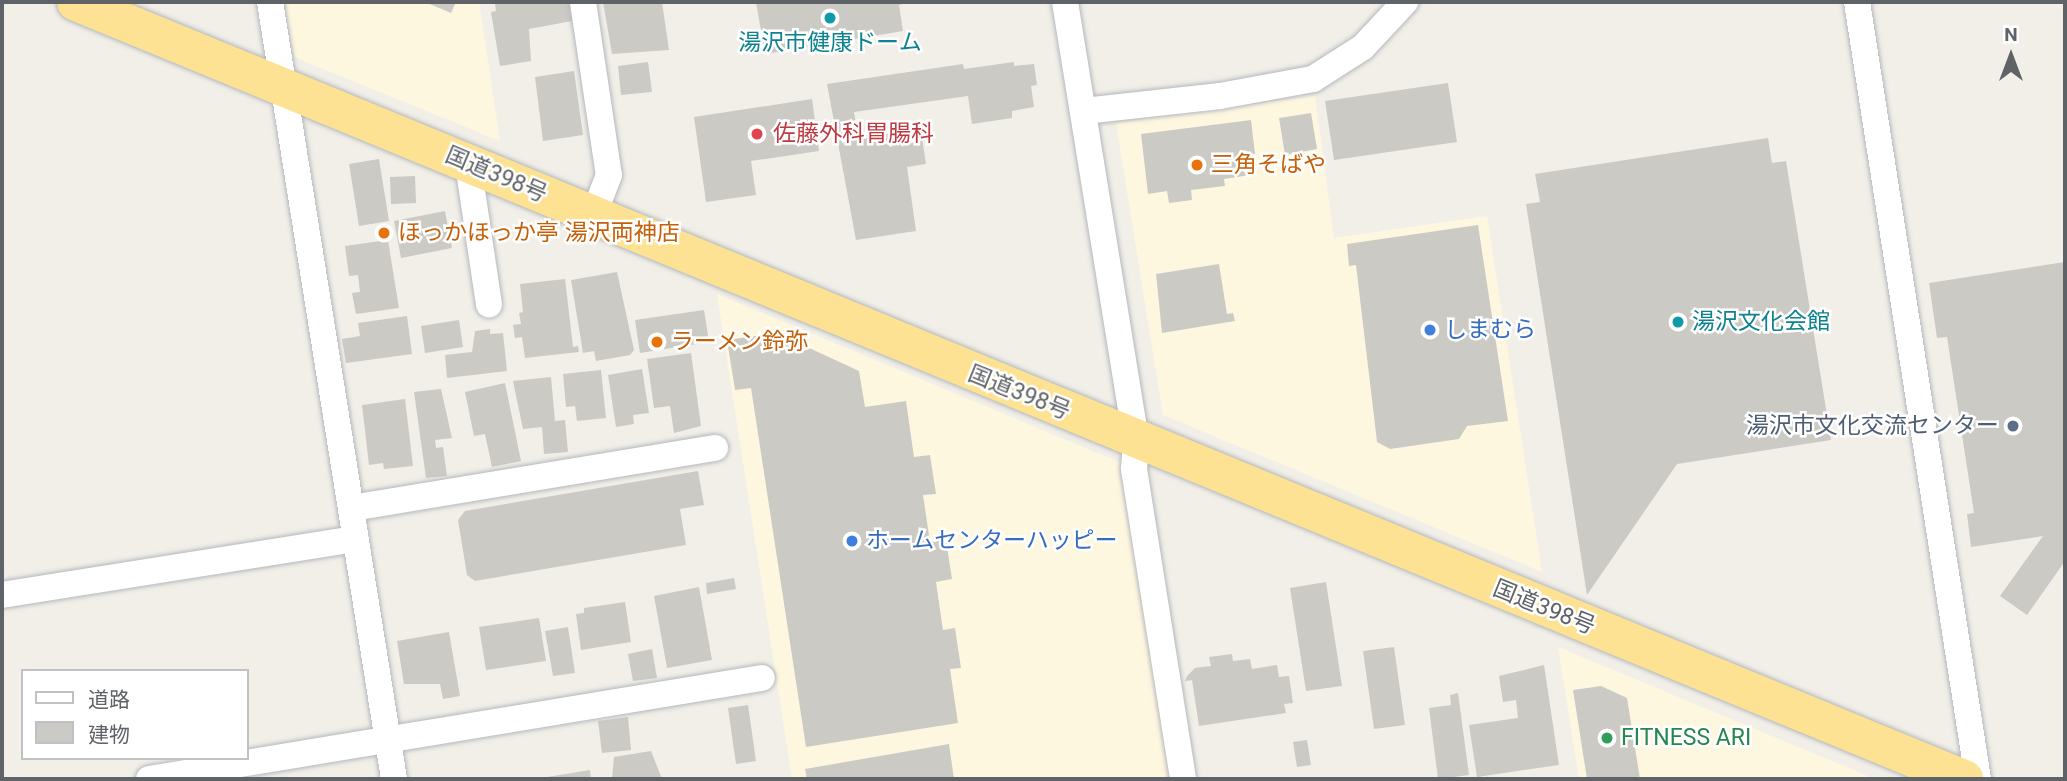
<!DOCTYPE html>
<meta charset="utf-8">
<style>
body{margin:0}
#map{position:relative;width:2067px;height:781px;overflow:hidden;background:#f1efe8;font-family:Roboto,"Noto Sans JP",sans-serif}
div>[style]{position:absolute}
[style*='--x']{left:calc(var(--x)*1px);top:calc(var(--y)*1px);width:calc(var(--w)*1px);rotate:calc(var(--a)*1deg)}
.commercial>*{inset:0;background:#fef7e0}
.building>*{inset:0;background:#cccac5}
.roads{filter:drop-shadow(0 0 2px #b5b8bc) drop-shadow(0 0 2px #b5b8bc)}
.street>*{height:26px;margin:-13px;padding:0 13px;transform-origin:13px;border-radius:13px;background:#fff}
.highway>*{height:38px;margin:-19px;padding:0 19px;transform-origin:19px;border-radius:19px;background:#fde293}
.dots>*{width:19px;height:19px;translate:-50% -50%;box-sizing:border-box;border:4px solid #fff;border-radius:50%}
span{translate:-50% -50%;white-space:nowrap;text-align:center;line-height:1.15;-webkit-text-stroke:5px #fff;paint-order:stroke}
.culture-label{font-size:23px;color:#0d838f}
.left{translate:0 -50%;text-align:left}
.health-label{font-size:23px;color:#be3a42}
.food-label{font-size:23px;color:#c56008}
.street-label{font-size:23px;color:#5f6368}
.shop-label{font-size:23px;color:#366cbe}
.service-label{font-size:23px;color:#4e5e75}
.right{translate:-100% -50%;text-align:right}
.leisure-label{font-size:23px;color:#27864d}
.frame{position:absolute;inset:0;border:4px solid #5f6368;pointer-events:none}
.legend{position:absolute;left:21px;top:669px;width:228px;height:91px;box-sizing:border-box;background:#fff;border:2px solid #bfc1c3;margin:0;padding:9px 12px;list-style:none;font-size:21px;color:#5f6368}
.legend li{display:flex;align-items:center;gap:14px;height:35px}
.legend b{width:35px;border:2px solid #bfc1c3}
.north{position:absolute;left:1976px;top:21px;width:70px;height:70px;-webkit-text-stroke:5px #fff;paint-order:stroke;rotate:0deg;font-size:19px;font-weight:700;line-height:28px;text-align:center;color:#5f6368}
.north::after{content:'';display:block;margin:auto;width:24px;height:32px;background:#5f6368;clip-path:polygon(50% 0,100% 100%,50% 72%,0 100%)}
</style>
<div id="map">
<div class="commercial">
<div style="clip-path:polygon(285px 2px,479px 2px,500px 141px,294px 57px)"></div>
<div style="clip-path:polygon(1315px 96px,1334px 238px,1487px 216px,1542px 572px,1163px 415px,1116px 123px)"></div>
<div style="clip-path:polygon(717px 294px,1126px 465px,1176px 779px,792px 779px)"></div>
<div style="clip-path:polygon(1558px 647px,1875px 779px,1579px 779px)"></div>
</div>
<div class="building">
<div style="clip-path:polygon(425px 2px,456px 2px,451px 13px)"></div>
<div style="clip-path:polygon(505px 2px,569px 2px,572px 21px,529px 29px,531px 61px,500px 66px,491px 12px,496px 11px,495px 4px)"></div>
<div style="clip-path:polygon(603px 2px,662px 2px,669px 50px,612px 54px)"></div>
<div style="clip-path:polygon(756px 2px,907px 2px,907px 3px,899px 5px,903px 31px,765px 54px)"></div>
<div style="clip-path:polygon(648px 62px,652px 92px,621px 95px,618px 66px)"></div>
<div style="clip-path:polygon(1014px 62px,1014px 66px,1034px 64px,1037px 85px,1031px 86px,1034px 107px,1012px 111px,1012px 118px,972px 124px,968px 96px,854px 112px,858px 136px,921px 131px,926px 164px,907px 167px,916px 231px,856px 240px,827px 84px,963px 64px,964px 69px)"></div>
<div style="clip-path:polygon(574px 71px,583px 135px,543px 141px,535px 77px)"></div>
<div style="clip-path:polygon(1448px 83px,1457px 142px,1334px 160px,1325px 101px)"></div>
<div style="clip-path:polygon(812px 99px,819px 151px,751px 161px,756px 195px,706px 202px,694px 117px)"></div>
<div style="clip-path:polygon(1311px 113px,1317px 149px,1285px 155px,1279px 118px)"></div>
<div style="clip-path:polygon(1251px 120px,1255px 154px,1247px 155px,1250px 175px,1224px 179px,1225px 186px,1191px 190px,1192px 200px,1169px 203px,1167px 191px,1148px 194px,1141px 134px)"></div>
<div style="clip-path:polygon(1768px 138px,1772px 163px,1786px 161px,1831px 440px,1677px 464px,1587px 595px,1526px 204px,1540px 202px,1535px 174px)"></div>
<div style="clip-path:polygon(379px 159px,389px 221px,359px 226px,349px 164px)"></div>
<div style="clip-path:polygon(415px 176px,416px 203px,391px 204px,390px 177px)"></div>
<div style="clip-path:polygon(445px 211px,452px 248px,401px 258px,394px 221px)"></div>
<div style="clip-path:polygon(1478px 225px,1508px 421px,1467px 426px,1459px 439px,1390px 449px,1377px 442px,1356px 265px,1349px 266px,1347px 244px)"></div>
<div style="clip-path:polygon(388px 240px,399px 308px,356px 314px,352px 293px,360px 292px,358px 275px,349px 276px,345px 246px)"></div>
<div style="clip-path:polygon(2065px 262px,2065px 561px,2027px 615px,2000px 596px,2043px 536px,1971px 547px,1967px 514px,1974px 513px,1947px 337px,1937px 338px,1929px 283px)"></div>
<div style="clip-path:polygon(1219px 264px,1227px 314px,1233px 313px,1235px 321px,1162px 333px,1156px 274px)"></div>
<div style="clip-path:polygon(617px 272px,634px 350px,630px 355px,596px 361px,594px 351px,583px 353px,571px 280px)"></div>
<div style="clip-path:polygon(565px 279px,573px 347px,578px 346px,579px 352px,525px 358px,522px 337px,515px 338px,513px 325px,521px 324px,519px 313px,523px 312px,520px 284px)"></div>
<div style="clip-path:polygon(704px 310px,709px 342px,640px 353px,635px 320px)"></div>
<div style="clip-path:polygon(407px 316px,412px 354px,346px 363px,342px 339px,360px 336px,358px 323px)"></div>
<div style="clip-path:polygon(459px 320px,463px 347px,425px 353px,421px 326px)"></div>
<div style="clip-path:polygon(490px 329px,490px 334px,503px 333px,507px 371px,447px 378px,445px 355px,472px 352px,475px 331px)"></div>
<div style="clip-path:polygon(762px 335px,763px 345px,792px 340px,859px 371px,865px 407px,906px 401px,914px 457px,930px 455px,936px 494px,923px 495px,930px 542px,946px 540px,952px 579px,936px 582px,943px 630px,955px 628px,961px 668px,950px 669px,958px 723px,806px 747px,751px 388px,735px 390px,727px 340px)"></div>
<div style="clip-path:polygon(691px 353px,701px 426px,674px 433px,670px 406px,654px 408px,647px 359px)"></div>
<div style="clip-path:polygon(642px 369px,649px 413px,633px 415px,634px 424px,616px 427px,608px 375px)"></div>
<div style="clip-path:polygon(601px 370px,606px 418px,577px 421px,575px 406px,566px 407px,563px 374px)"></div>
<div style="clip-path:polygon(551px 377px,555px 421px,565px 420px,568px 452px,544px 454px,542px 427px,523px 429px,513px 381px)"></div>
<div style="clip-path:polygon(505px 383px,521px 461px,492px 467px,485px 434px,474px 436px,465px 392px)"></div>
<div style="clip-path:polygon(441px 389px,452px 438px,435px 440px,436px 448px,443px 447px,447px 476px,426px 478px,414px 392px)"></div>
<div style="clip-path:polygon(405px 399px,413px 466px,384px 469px,383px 463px,369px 465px,362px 405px)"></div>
<div style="clip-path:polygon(698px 471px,704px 505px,680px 509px,686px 545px,475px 581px,467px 575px,458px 520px,465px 511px)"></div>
<div style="clip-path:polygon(734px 578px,736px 589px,707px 594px,706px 583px)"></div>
<div style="clip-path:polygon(1326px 582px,1342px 686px,1306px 691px,1290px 588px)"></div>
<div style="clip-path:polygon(699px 587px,712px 660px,667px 668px,654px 596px)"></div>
<div style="clip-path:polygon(625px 602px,631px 642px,581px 650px,576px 614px,584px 613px,584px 608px)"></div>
<div style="clip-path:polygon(539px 618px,546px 661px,486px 670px,479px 627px)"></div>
<div style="clip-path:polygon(568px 627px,575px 673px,553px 676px,545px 631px)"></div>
<div style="clip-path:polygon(449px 632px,460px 696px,443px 699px,440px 684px,404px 684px,397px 641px)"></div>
<div style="clip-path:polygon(1394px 647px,1405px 725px,1374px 729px,1363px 651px)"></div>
<div style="clip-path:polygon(652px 649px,657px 678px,633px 681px,628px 654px)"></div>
<div style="clip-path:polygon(1232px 654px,1233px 661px,1250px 659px,1252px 669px,1277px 665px,1279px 677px,1289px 676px,1293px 703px,1284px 704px,1286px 713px,1199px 726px,1192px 680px,1185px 681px,1187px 676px,1195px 668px,1211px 666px,1209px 657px)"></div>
<div style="clip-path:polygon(1544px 665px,1559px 765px,1477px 777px,1469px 725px,1518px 718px,1516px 700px,1503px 702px,1499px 676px)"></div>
<div style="clip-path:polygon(1601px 686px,1627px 698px,1640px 779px,1587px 779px,1573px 690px)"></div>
<div style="clip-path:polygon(1458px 693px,1469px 775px,1438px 779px,1429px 708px,1451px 705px,1450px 695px)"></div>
<div style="clip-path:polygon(748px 705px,756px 761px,736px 764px,728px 708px)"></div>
<div style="clip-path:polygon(628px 717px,631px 750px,602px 753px,598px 721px)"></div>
<div style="clip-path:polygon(1307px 740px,1311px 765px,1297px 767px,1293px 742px)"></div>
<div style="clip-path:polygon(949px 744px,954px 779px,807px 779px,805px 769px)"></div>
<div style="clip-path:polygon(651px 751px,662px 779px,612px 779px,614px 757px)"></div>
<div style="clip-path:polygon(590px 770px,591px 779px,542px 779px,541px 778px)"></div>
</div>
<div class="roads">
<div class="street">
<div style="--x:270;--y:2;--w:787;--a:80.93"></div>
<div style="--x:583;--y:2;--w:175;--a:81.5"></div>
<div style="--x:609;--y:175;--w:44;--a:111.3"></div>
<div style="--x:1065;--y:2;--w:445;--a:80.8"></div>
<div style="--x:1136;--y:441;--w:28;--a:94"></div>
<div style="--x:1134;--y:469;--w:314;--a:81"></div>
<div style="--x:1857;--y:2;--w:786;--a:81.15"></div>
<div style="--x:1084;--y:111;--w:137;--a:-6.3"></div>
<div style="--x:1220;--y:96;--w:95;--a:-10.4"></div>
<div style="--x:1313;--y:79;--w:59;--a:-32.6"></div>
<div style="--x:1363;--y:47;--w:62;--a:-47"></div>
<div style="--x:468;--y:164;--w:142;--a:81.5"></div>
<div style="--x:352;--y:508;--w:368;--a:-9.4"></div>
<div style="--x:2;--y:595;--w:358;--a:-9"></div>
<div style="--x:149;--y:779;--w:621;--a:-9.36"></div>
</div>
<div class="highway">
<div style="--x:76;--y:2;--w:2042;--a:22.37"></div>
</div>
</div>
<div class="dots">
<div style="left:830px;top:18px;background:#0f9aa8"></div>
<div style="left:757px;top:134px;background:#e0444e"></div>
<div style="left:1197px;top:165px;background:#e8710a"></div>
<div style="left:384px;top:233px;background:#e8710a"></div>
<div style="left:1678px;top:322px;background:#0f9aa8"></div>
<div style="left:1430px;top:330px;background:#3f7fe0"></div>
<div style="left:657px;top:342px;background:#e8710a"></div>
<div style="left:2013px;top:426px;background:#5c6f8a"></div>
<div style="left:852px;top:541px;background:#3f7fe0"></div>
<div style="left:1607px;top:738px;background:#2e9e5b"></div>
</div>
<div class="culture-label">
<span style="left:830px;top:43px">湯沢市健康ドーム</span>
<span class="left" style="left:1692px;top:322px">湯沢文化会館</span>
</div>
<div class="health-label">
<span class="left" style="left:773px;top:134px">佐藤外科胃腸科</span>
</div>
<div class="food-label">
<span class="left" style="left:1211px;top:165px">三角そばや</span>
<span class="left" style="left:398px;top:233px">ほっかほっか亭 湯沢両神店</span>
<span class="left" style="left:671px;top:342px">ラーメン鈴弥</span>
</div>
<div class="street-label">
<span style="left:496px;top:175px;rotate:23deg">国道398号</span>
<span style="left:1019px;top:393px;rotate:22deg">国道398号</span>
<span style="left:1544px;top:608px;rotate:22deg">国道398号</span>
</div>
<div class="shop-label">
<span class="left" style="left:1444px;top:330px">しまむら</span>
<span class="left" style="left:866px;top:541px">ホームセンターハッピー</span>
</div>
<div class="service-label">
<span class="right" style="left:1999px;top:426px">湯沢市文化交流センター</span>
</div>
<div class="leisure-label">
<span class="left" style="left:1621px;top:738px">FITNESS ARI</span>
</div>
<div class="frame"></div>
<ul class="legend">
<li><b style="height:9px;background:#fff"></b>道路</li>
<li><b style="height:19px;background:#cccac5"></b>建物</li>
</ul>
<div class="north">N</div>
</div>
